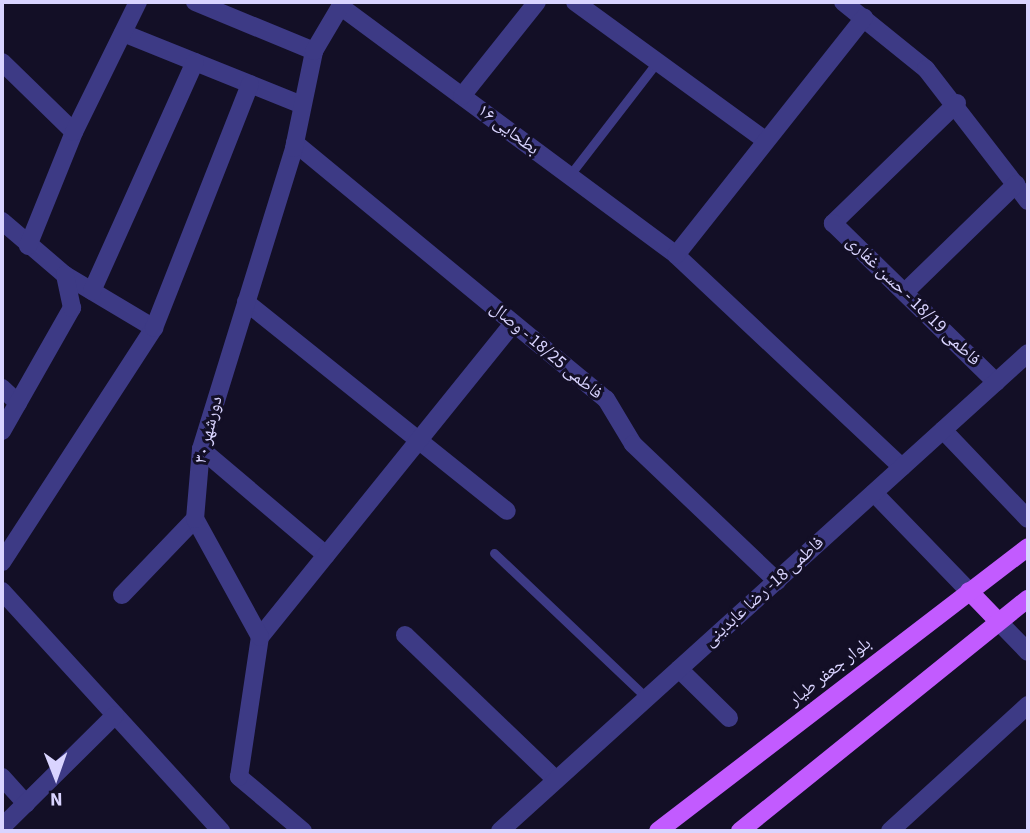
<!DOCTYPE html>
<meta charset="utf-8">
<style>
body{margin:0}
#map{position:relative;width:1030px;height:833px;overflow:hidden;background:#130f26;font-family:"Source Sans 3","Noto Naskh Arabic",sans-serif}
div>[style]{position:absolute}
[style*='--x']{left:calc(var(--x)*1px);top:calc(var(--y)*1px);width:calc(var(--w)*1px);rotate:calc(var(--a)*1deg)}
.lane>*{height:9px;margin:-4.5px;padding:0 4.5px;transform-origin:4.5px;border-radius:4.5px;background:#3d3a85}
.street>*{height:18px;margin:-9px;padding:0 9px;transform-origin:9px;border-radius:9px;background:#3d3a85}
.primary>*{height:18px;margin:-9px;padding:0 9px;transform-origin:9px;border-radius:9px;background:#c25bff}
span{translate:-50% -50%;white-space:nowrap;text-align:center;line-height:1.15;-webkit-text-stroke:6px #130f26;paint-order:stroke}
.street-label{font-size:18px;color:#d9d4ff}
.frame{position:absolute;inset:0;border:4px solid #d9d4ff;pointer-events:none}
.north{position:absolute;left:21px;top:742px;width:70px;height:70px;-webkit-text-stroke:5px #130f26;paint-order:stroke;rotate:179deg;font-size:19px;font-weight:700;line-height:28px;text-align:center;color:#d9d4ff}
.north::after{content:'';display:block;margin:auto;width:24px;height:32px;background:#d9d4ff;clip-path:polygon(50% 0,100% 100%,50% 72%,0 100%)}
</style>
<div id="map">
<div class="lane">
<div style="--x:569;--y:176;--w:144;--a:-52.3"></div>
<div style="--x:494;--y:553;--w:211;--a:43.5"></div>
</div>
<div class="street">
<div style="--x:195;--y:2;--w:129;--a:22.4"></div>
<div style="--x:575;--y:2;--w:236;--a:36"></div>
<div style="--x:843;--y:2;--w:107;--a:38.9"></div>
<div style="--x:926;--y:69;--w:167;--a:52.3"></div>
<div style="--x:340;--y:6;--w:418;--a:36.5"></div>
<div style="--x:676;--y:255;--w:310;--a:43.2"></div>
<div style="--x:123;--y:33;--w:193;--a:21.9"></div>
<div style="--x:2;--y:62;--w:100;--a:44.2"></div>
<div style="--x:462;--y:96;--w:120;--a:-51.4"></div>
<div style="--x:957;--y:103;--w:173;--a:135.9"></div>
<div style="--x:833;--y:223;--w:228;--a:44.3"></div>
<div style="--x:295;--y:143;--w:403;--a:39.5"></div>
<div style="--x:606;--y:399;--w:52;--a:59"></div>
<div style="--x:633;--y:444;--w:199;--a:43.6"></div>
<div style="--x:2;--y:221;--w:83;--a:40.6"></div>
<div style="--x:65;--y:275;--w:104;--a:30.8"></div>
<div style="--x:28;--y:246;--w:123;--a:-68"></div>
<div style="--x:74;--y:132;--w:145;--a:-63.8"></div>
<div style="--x:676;--y:255;--w:303;--a:-51.6"></div>
<div style="--x:92;--y:291;--w:251;--a:-65.8"></div>
<div style="--x:905;--y:292;--w:155;--a:-44.2"></div>
<div style="--x:246;--y:302;--w:334;--a:38.7"></div>
<div style="--x:2;--y:388;--w:22;--a:43"></div>
<div style="--x:943;--y:430;--w:123;--a:46.3"></div>
<div style="--x:2;--y:431;--w:142;--a:-60.4"></div>
<div style="--x:72;--y:308;--w:34;--a:-102"></div>
<div style="--x:201;--y:449;--w:164;--a:40.3"></div>
<div style="--x:874;--y:493;--w:136;--a:45.9"></div>
<div style="--x:2;--y:562;--w:279;--a:-57"></div>
<div style="--x:154;--y:328;--w:262;--a:-68.5"></div>
<div style="--x:2;--y:591;--w:325;--a:47.6"></div>
<div style="--x:122;--y:595;--w:105;--a:-46.2"></div>
<div style="--x:998;--y:621;--w:43;--a:45.9"></div>
<div style="--x:405;--y:635;--w:209;--a:43.8"></div>
<div style="--x:260;--y:637;--w:402;--a:-51.1"></div>
<div style="--x:679;--y:669;--w:70;--a:44.4"></div>
<div style="--x:2;--y:777;--w:36;--a:48"></div>
<div style="--x:2;--y:827;--w:159;--a:-44.7"></div>
<div style="--x:303;--y:831;--w:84;--a:-139.8"></div>
<div style="--x:239;--y:777;--w:142;--a:-81.5"></div>
<div style="--x:260;--y:637;--w:135;--a:-118.8"></div>
<div style="--x:195;--y:519;--w:70;--a:-85.1"></div>
<div style="--x:201;--y:449;--w:315;--a:-72.8"></div>
<div style="--x:294;--y:148;--w:99;--a:-78.3"></div>
<div style="--x:314;--y:51;--w:57;--a:-59.4"></div>
<div style="--x:500;--y:831;--w:712;--a:-42.15"></div>
<div style="--x:890;--y:831;--w:187;--a:-42.4"></div>
</div>
<div class="primary">
<div style="--x:969;--y:591;--w:42;--a:46"></div>
<div style="--x:658;--y:831;--w:466;--a:-37.5"></div>
<div style="--x:740;--y:831;--w:370;--a:-38.9"></div>
</div>
<div class="street-label">
<span style="left:508px;top:130px;rotate:37deg">بطحایی ۱۶</span>
<span style="left:913px;top:301px;rotate:44deg">فاطمی 18/19 - حسن غفاری</span>
<span style="left:546px;top:351px;rotate:40deg">فاطمی 18/25 - وصال</span>
<span style="left:209px;top:430px;rotate:-76deg">دورشهر ۳۰</span>
<span style="left:764px;top:592px;rotate:-42deg">فاطمی 18- رضا عابدینی</span>
<span style="left:830px;top:672px;rotate:-38deg">بلوار جعفر طیار</span>
</div>
<div class="frame"></div>
<div class="north">N</div>
</div>
